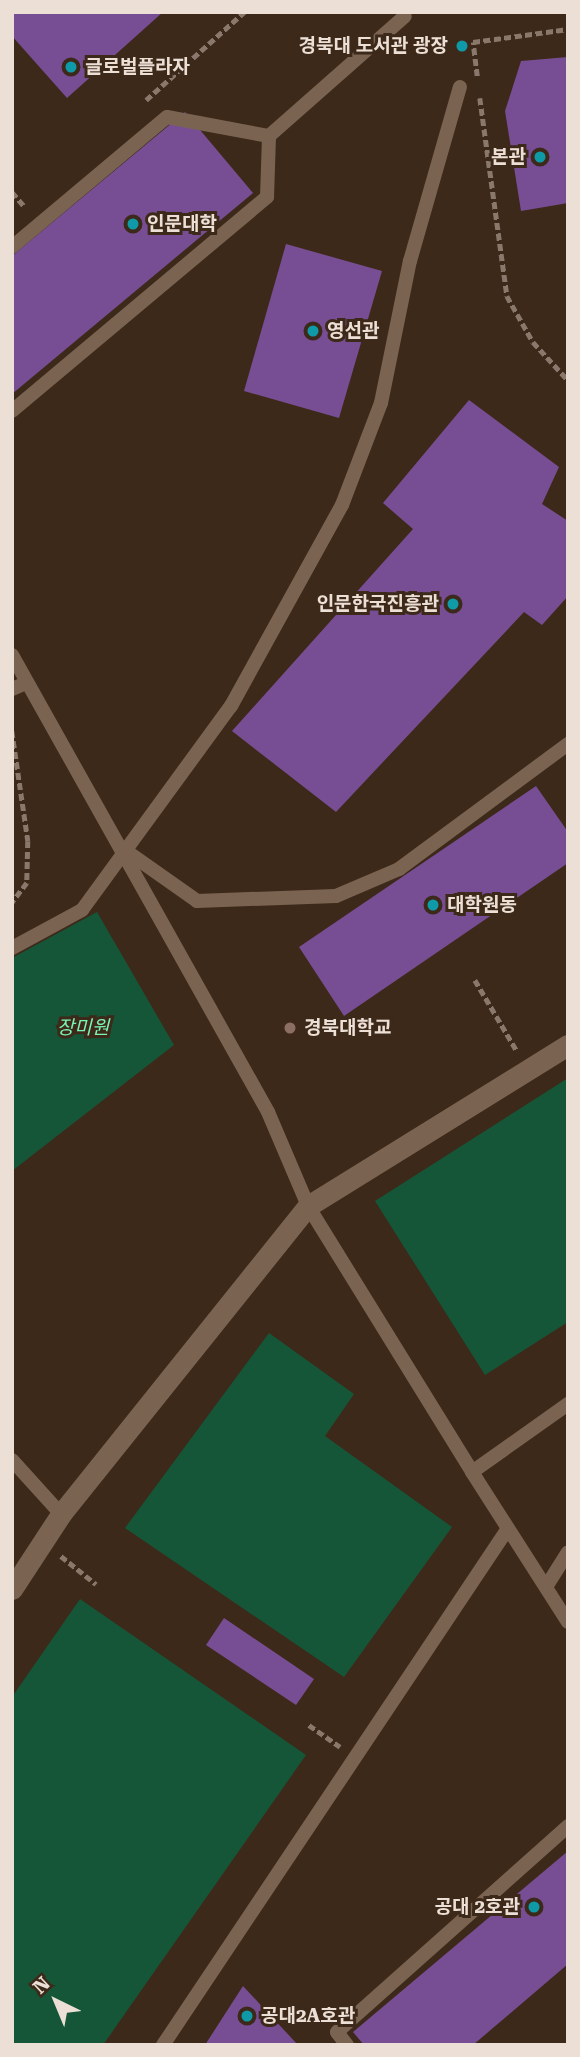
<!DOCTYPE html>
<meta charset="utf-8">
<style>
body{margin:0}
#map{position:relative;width:580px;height:2057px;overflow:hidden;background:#3d2919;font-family:"Roboto Serif","Noto Sans KR",serif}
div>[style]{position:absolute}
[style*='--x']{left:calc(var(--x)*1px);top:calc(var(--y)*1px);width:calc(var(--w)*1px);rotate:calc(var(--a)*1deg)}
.green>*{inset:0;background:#165638}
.building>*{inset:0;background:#774e94}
.path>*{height:4.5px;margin-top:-2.25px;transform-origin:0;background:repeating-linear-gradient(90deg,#89786b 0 7px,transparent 0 10.5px)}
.lane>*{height:14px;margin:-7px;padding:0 7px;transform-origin:7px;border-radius:7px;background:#7a6451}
.street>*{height:21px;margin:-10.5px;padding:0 10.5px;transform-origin:10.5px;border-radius:10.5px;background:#7a6451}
.dots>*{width:19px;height:19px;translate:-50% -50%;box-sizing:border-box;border:4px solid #3d2919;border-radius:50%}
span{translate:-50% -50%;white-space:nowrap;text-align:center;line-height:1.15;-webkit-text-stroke:6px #3d2919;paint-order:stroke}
.poi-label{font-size:19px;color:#ecdfd5;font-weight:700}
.right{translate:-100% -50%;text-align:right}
.left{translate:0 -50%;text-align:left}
.park-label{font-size:19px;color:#79f5b3;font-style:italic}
.frame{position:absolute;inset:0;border:14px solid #ecdfd5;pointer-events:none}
.north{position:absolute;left:21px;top:1966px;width:70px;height:70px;-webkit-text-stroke:5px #3d2919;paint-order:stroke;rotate:317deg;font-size:19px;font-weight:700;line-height:28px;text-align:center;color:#ecdfd5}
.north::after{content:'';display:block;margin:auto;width:24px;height:32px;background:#ecdfd5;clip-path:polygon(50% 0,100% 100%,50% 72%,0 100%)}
</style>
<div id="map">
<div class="green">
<div style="clip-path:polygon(97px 912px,174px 1045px,12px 1171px,12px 958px)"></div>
<div style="clip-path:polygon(568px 1078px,568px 1322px,485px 1375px,375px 1201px)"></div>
<div style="clip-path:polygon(269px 1333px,354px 1394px,325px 1436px,452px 1527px,344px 1677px,125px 1528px)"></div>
<div style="clip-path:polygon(80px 1599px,306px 1755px,103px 2045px,12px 2045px,12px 1697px)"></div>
</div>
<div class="building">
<div style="clip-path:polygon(12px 12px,163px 12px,67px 98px,12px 36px)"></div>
<div style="clip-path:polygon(568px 57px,568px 203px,521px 211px,505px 111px,521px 61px)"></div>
<div style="clip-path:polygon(185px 112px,253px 193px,12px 394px,12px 256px)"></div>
<div style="clip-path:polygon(286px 244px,382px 271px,339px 418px,244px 391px)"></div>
<div style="clip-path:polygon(469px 400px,559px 467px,542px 504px,568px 521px,568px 596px,542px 625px,524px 612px,336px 812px,232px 731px,413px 529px,383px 503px)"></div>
<div style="clip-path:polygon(536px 786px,568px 832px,568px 863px,344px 1016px,299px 947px)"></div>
<div style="clip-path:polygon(224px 1618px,314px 1679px,296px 1705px,206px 1645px)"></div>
<div style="clip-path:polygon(568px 1851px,568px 1964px,473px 2045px,364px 2045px,353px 2032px)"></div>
<div style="clip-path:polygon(243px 1986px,298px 2045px,205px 2045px)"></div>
</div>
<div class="path">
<div style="--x:477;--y:76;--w:34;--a:-97"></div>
<div style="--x:473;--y:42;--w:96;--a:-7.8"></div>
<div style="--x:480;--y:98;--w:200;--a:82.2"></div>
<div style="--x:507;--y:296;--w:53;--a:60.5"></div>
<div style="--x:533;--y:342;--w:52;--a:47.4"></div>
<div style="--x:146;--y:100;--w:132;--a:-41.9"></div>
<div style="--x:12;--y:192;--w:18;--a:49"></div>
<div style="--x:12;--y:731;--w:111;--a:81.7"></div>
<div style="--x:28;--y:841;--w:42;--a:91.4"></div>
<div style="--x:27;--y:883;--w:25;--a:127"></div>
<div style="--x:475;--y:980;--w:82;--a:59.4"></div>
<div style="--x:61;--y:1556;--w:45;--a:38.7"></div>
<div style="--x:309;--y:1725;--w:38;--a:35"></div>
</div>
<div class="lane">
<div style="--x:12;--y:247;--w:202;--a:-40"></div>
<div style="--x:167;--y:117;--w:104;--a:10.6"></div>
<div style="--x:269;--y:136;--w:181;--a:-41.4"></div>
<div style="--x:12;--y:411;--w:333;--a:-40"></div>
<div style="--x:267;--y:197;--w:61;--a:-88.1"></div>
<div style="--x:12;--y:655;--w:524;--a:60.74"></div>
<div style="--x:268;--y:1112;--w:102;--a:66.9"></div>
<div style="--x:308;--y:1206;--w:312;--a:58.3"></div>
<div style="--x:472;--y:1472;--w:118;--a:-35.3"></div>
<div style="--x:12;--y:689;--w:15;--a:-23"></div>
<div style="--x:129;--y:853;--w:83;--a:35.2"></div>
<div style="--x:197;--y:901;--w:139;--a:-2.1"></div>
<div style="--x:336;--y:896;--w:69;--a:-23.2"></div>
<div style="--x:399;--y:869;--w:210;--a:-36.5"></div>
<div style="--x:12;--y:948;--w:80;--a:-28.5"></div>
<div style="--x:82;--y:910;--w:253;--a:-53.9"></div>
<div style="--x:231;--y:706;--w:230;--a:-61.1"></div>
<div style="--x:342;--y:505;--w:109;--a:-69.1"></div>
<div style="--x:381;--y:403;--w:145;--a:-78.5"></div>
<div style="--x:410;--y:261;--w:181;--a:-74"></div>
<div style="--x:12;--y:1460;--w:73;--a:47.8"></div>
<div style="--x:472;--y:1472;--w:178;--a:57.4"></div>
<div style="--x:546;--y:1587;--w:41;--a:-57.8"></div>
<div style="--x:163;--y:2045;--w:619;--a:-56.26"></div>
<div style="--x:347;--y:2045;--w:16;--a:-128"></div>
<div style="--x:337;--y:2032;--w:310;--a:-41.7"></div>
</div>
<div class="street">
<div style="--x:12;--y:1589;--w:90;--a:-56.8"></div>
<div style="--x:61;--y:1514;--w:395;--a:-51.3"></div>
<div style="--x:308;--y:1206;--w:306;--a:-31.8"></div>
</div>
<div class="dots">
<div style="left:462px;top:46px;background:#0f9aa8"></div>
<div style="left:71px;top:67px;background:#0f9aa8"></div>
<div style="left:540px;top:157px;background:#0f9aa8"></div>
<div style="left:133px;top:224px;background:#0f9aa8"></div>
<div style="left:313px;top:331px;background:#0f9aa8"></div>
<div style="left:453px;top:604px;background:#0f9aa8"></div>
<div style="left:433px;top:905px;background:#0f9aa8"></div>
<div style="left:290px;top:1028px;background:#8d6e63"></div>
<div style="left:534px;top:1907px;background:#0f9aa8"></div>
<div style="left:247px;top:2016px;background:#0f9aa8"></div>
</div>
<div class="poi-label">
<span class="right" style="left:448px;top:46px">경북대 도서관 광장</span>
<span class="left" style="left:85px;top:67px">글로벌플라자</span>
<span class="right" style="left:526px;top:157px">본관</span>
<span class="left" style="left:147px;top:224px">인문대학</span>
<span class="left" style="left:327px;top:331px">영선관</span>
<span class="right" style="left:439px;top:604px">인문한국진흥관</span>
<span class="left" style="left:447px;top:905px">대학원동</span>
<span class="left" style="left:304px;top:1028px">경북대학교</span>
<span class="right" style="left:520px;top:1907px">공대 2호관</span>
<span class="left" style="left:261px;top:2016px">공대2A호관</span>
</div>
<div class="park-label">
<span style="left:83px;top:1028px">장미원</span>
</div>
<div class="frame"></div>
<div class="north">N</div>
</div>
